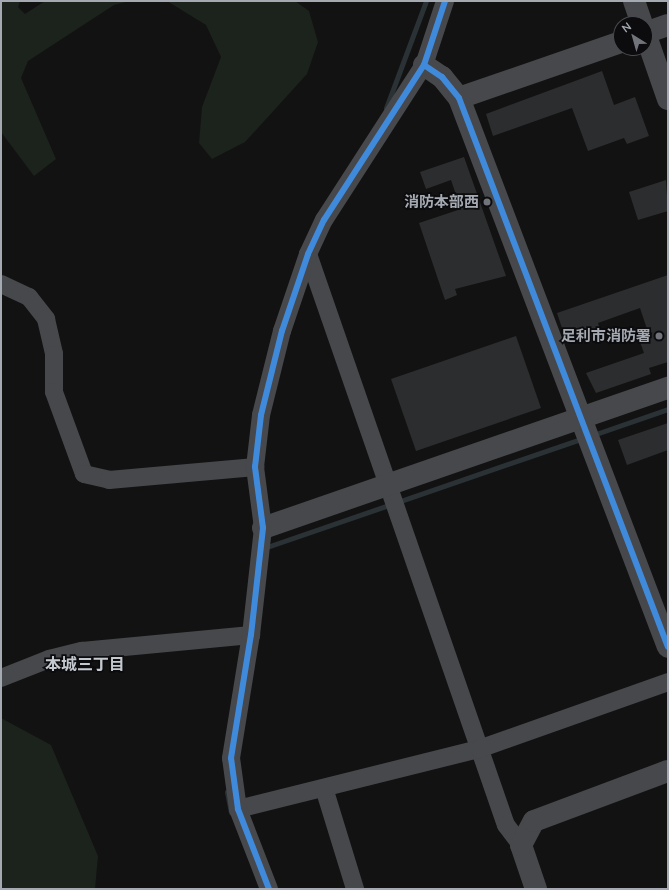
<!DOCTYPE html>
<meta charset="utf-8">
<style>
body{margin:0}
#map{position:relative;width:669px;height:890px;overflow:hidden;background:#121212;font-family:Mulish,"Noto Sans JP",sans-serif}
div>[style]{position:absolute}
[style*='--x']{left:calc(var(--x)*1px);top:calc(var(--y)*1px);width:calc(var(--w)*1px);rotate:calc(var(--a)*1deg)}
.green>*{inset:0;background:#1c221c}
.stream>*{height:5px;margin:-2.5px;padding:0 2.5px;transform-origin:2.5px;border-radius:2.5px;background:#2a3236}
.building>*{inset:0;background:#2c2d2e}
.minor>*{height:18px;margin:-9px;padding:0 9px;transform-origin:9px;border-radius:9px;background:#46484b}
.tertiary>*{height:22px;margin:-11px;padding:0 11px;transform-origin:11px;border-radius:11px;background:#46484b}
.cycleway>*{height:6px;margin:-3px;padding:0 3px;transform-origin:3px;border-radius:3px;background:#408adc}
.dots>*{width:11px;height:11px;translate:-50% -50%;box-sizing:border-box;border:2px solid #0c0c0e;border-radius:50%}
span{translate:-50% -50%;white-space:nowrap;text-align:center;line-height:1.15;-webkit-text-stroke:3.5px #0c0c0e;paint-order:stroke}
.poi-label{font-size:15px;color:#a4a9b2;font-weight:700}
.right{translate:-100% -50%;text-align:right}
.neighbourhood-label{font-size:16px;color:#c4c8cf;font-weight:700}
.frame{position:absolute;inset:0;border:2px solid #a4a9b2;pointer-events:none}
.north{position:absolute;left:613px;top:16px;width:40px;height:40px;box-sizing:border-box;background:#0c0c0e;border:1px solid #494b50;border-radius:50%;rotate:323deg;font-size:11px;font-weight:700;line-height:16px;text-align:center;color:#a4a9b2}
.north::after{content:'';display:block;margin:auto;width:14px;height:18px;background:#71747a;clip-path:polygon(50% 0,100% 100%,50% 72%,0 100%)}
</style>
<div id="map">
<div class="green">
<div style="clip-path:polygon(1px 1px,20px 1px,18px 7px,25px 14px,45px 1px,130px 1px,114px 5px,28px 61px,21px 78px,56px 159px,34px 176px,1px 132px)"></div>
<div style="clip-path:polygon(167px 1px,295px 1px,309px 11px,318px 42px,307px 74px,245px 142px,212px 159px,199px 143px,202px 107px,221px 57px,206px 25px)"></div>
<div style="clip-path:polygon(1px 718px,51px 745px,98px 856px,95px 889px,1px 889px)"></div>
</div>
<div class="stream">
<div style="--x:386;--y:108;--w:114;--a:-69.5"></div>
<div style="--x:593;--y:435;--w:79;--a:-19.1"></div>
<div style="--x:264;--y:548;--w:337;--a:-19"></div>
<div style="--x:227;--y:792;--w:21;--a:79"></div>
</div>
<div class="building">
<div style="clip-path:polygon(602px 71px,614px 105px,635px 97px,649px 136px,627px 144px,624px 138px,588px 151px,572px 108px,493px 136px,486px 114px)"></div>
<div style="clip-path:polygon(464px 157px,506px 276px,455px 289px,457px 295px,445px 300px,419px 223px,461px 209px,451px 180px,426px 189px,420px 172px)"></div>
<div style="clip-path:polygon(666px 180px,668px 211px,638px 220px,629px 192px)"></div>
<div style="clip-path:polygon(668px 275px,668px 362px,649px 368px,651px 374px,596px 393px,586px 373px,644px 353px,640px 342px,650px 338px,640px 308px,598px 323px,603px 339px,589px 343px,587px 336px,567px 343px,557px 313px)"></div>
<div style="clip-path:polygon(516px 336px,541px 408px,416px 451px,391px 379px)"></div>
<div style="clip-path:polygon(668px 423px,668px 450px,627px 465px,618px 440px)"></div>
</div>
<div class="minor">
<div style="--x:308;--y:254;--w:604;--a:70.88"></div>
<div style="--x:506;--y:825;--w:25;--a:53"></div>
<div style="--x:1;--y:284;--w:31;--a:25"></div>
<div style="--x:29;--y:297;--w:28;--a:52"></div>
<div style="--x:46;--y:319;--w:36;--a:77"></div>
<div style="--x:54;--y:354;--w:38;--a:90"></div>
<div style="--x:54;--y:392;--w:87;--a:69.9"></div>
<div style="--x:84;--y:474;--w:26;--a:13"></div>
<div style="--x:109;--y:480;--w:147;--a:-5.1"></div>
<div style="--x:1;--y:678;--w:52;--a:-21.6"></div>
<div style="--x:49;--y:659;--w:34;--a:-14"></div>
<div style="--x:82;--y:651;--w:170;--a:-5.4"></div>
<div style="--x:324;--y:788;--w:106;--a:72.9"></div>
<div style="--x:238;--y:809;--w:248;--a:-14"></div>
<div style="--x:479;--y:749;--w:201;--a:-19.5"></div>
<div style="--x:269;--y:889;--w:86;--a:-111.2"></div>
<div style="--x:238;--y:809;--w:51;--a:-97.8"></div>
<div style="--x:231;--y:758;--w:125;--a:-80.8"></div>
<div style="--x:251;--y:635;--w:108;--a:-83.6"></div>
<div style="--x:263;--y:528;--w:62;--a:-97.5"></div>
<div style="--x:255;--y:467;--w:52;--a:-83.4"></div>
<div style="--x:261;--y:415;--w:87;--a:-76"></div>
<div style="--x:282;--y:331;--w:81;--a:-71.3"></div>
<div style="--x:308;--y:254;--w:38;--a:-65"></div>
<div style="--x:324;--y:220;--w:184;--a:-57.2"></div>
<div style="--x:424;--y:65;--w:67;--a:-71.8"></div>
</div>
<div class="tertiary">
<div style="--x:634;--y:1;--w:24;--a:71"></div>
<div style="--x:668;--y:25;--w:24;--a:161"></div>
<div style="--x:645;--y:33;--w:70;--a:70.8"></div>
<div style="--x:424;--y:65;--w:22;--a:34"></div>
<div style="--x:442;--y:77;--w:27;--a:51"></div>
<div style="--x:459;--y:98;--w:587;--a:69.16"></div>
<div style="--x:459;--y:98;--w:171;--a:-19.1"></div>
<div style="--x:263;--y:528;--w:429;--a:-19.1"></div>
<div style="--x:536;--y:889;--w:46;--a:-108.8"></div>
<div style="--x:521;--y:845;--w:27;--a:-62"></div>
<div style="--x:534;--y:821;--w:143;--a:-20.5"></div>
</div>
<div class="cycleway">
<div style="--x:424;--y:65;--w:22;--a:34"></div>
<div style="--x:442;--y:77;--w:27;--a:51"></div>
<div style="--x:459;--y:98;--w:587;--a:69.16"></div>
<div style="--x:269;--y:889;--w:86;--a:-111.2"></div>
<div style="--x:238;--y:809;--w:51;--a:-97.8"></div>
<div style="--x:231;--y:758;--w:125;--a:-80.8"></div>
<div style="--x:251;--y:635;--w:108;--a:-83.6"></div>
<div style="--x:263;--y:528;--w:62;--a:-97.5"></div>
<div style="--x:255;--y:467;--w:52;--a:-83.4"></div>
<div style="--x:261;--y:415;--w:87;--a:-76"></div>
<div style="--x:282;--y:331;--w:81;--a:-71.3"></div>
<div style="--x:308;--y:254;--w:38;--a:-65"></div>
<div style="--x:324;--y:220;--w:184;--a:-57.2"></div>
<div style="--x:424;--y:65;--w:67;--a:-71.8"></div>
</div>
<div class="dots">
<div style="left:487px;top:202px;background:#71747a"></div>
<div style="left:659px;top:336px;background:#71747a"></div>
</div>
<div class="poi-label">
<span class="right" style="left:479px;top:202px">消防本部西</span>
<span class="right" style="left:651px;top:336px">足利市消防署</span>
</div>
<div class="neighbourhood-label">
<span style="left:85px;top:664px">本城三丁目</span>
</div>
<div class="frame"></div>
<div class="north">N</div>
</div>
